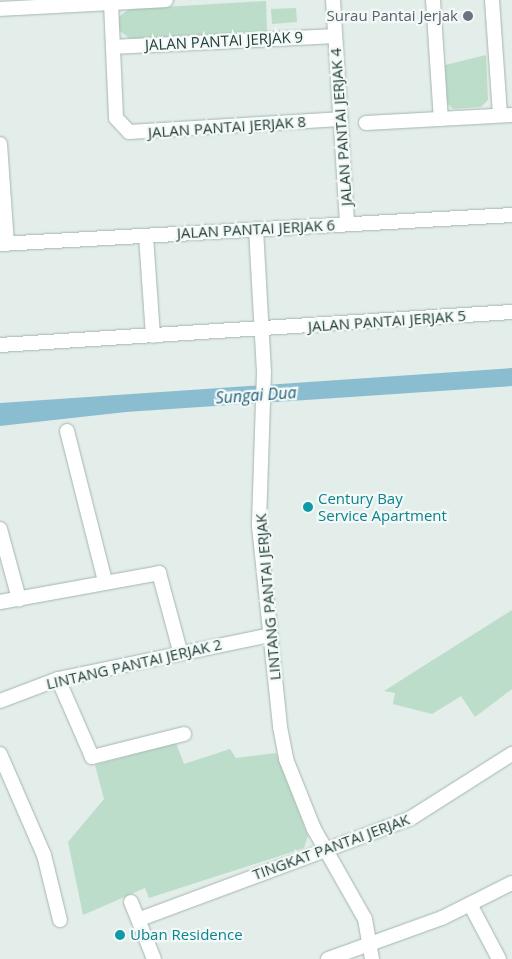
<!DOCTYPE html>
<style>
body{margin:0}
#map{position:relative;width:512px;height:959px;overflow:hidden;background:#e3ede9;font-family:"Open Sans",sans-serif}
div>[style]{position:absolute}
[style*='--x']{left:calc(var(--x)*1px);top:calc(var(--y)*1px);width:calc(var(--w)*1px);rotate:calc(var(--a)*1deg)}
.green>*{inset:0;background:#bcddc9}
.water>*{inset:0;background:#8bbdd1}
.roads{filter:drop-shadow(0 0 1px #a5b5b1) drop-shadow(0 0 1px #a5b5b1)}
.minor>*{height:14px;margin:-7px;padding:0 7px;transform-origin:7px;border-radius:7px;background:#fff}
.dots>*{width:14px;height:14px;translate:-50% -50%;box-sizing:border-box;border:2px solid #f3f9f7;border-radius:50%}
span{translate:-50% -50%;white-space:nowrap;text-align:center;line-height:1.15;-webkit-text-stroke:4.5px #f3f9f7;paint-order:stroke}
.worship-label{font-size:15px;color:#5b616d}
.right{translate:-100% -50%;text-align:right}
.street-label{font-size:15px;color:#223e3a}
.culture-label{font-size:15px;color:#0d838f}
.left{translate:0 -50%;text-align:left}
.water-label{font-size:16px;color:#1d5e79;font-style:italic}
</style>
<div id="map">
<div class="green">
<div style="clip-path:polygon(266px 1px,267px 31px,130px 39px,119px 30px,119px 17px,129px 9px)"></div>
<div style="clip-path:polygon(296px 8px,297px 22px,272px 24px,271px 9px)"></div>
<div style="clip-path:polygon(486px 55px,488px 100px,481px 107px,453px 109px,447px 103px,445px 65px)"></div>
<div style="clip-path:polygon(512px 610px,512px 689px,475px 717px,461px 696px,432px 714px,393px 704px,395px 693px,384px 691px)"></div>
<div style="clip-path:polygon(176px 743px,184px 764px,230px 749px,236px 758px,276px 753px,308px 836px,304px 848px,149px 898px,145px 888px,83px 915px,68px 842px,104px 799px,95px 765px)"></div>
</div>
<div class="water">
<div style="clip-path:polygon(512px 368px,512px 386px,126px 412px,0 426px,0 403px)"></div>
</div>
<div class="roads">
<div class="minor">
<div style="--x:333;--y:0;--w:224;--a:86.4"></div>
<div style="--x:433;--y:0;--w:119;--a:86.2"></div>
<div style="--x:492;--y:0;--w:115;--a:86"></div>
<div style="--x:111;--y:3;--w:115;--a:87.5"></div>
<div style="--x:116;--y:118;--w:19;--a:47"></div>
<div style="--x:129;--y:132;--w:211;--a:-3.5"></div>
<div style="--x:0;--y:9;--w:166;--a:-3.1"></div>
<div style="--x:113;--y:47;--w:222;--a:-2.8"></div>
<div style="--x:366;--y:123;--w:146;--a:-3.1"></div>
<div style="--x:0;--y:144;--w:100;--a:86"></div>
<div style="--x:256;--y:229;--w:143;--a:86.8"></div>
<div style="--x:264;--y:372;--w:154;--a:91.9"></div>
<div style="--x:259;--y:526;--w:202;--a:84"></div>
<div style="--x:280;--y:727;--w:33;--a:79"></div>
<div style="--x:286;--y:759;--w:75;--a:68.2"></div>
<div style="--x:314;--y:829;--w:103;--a:60.5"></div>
<div style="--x:365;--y:919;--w:41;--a:80.1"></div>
<div style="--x:146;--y:236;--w:100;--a:86"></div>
<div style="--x:0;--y:244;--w:513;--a:-3.24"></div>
<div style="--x:0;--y:345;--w:513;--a:-3.69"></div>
<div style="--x:67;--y:431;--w:155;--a:75.8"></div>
<div style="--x:0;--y:529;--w:73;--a:74.8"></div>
<div style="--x:0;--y:602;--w:162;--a:-10.3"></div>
<div style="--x:159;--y:573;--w:81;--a:74.9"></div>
<div style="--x:58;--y:679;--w:85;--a:66.4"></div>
<div style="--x:92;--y:757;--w:95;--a:-14"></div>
<div style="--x:0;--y:701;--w:62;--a:-20.8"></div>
<div style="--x:58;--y:679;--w:217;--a:-11.7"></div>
<div style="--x:0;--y:754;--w:110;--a:66.5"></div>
<div style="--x:44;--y:855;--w:67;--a:76.2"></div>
<div style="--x:131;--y:902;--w:61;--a:68"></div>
<div style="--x:471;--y:906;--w:60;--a:62.2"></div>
<div style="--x:140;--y:919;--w:289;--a:-20.4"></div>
<div style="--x:411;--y:818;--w:120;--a:-32.4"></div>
<div style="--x:328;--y:959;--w:121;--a:-19.8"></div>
<div style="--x:442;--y:918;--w:78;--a:-26.6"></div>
</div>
</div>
<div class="dots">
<div style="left:468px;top:16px;background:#6b7280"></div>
<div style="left:308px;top:507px;background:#0f9aa8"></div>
<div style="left:120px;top:935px;background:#0f9aa8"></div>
</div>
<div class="worship-label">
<span class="right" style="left:458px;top:16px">Surau Pantai Jerjak</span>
</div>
<div class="street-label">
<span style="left:224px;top:41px;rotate:-3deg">JALAN PANTAI JERJAK 9</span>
<span style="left:227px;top:127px;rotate:-4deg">JALAN PANTAI JERJAK 8</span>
<span style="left:341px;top:127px;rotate:-94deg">JALAN PANTAI JERJAK 4</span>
<span style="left:256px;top:229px;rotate:-3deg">JALAN PANTAI JERJAK 6</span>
<span style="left:387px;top:321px;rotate:-4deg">JALAN PANTAI JERJAK 5</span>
<span style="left:268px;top:597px;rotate:-95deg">LINTANG PANTAI JERJAK</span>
<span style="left:134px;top:664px;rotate:-13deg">LINTANG PANTAI JERJAK 2</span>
<span style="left:331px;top:847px;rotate:-20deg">TINGKAT PANTAI JERJAK</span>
</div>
<div class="culture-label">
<span class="left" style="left:318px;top:507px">Century Bay<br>Service Apartment</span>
<span class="left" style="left:130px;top:935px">Uban Residence</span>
</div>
<div class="water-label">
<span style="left:256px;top:395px;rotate:-4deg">Sungai Dua</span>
</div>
</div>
